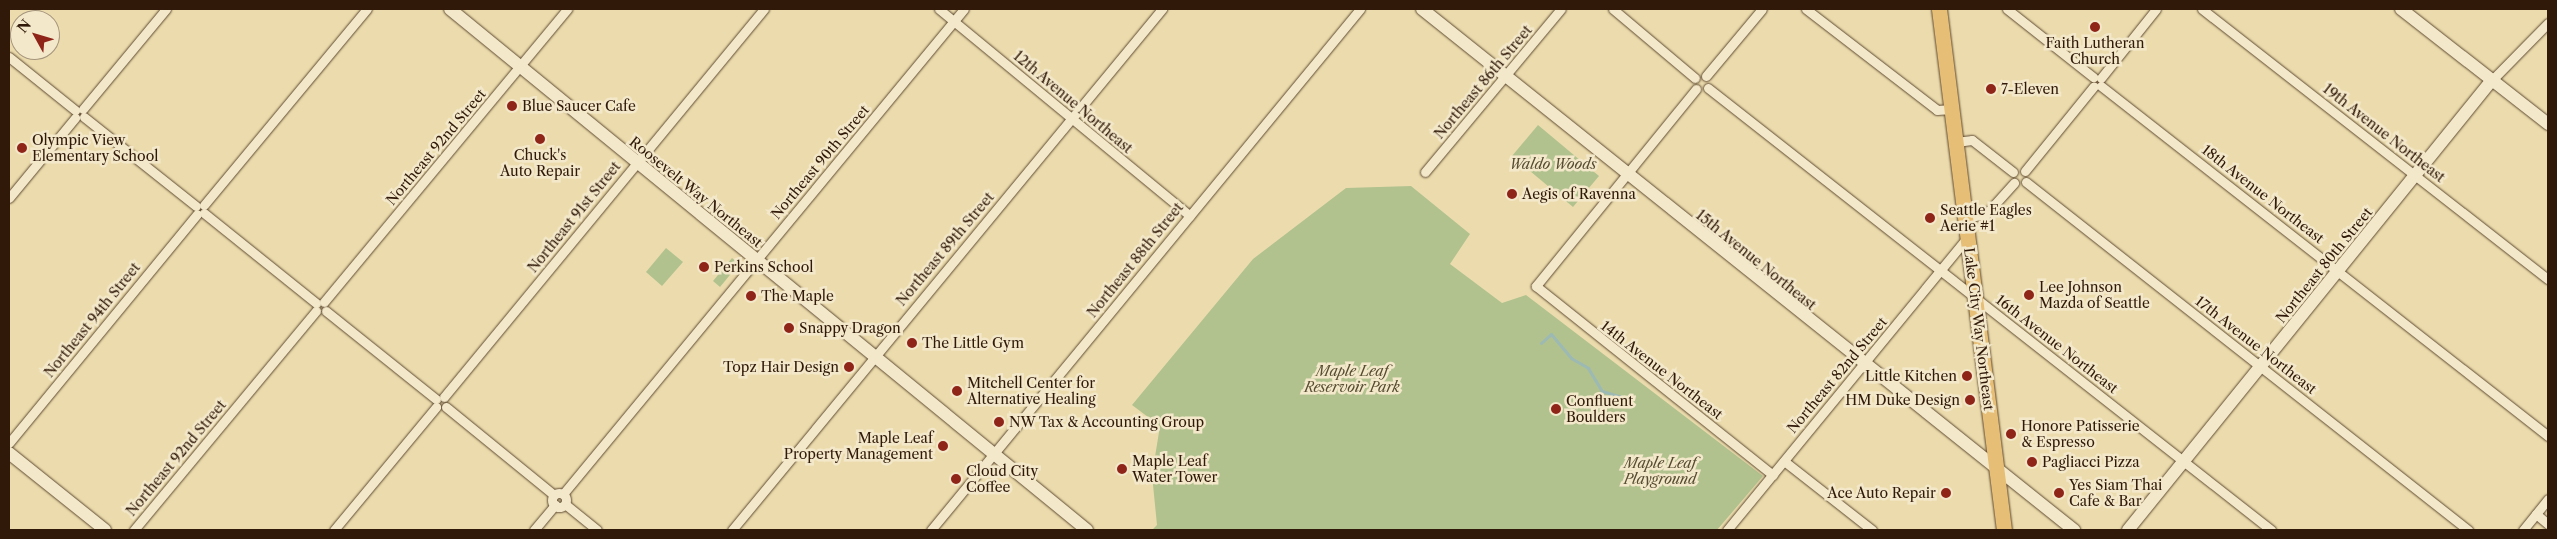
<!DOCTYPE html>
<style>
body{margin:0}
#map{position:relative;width:2557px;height:539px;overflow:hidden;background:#ecdcad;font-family:"Libre Caslon Text",serif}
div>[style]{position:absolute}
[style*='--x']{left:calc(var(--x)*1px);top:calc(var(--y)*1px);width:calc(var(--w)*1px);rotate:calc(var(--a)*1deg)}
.green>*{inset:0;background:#b1c28f}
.stream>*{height:3px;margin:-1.5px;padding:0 1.5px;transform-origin:1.5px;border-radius:1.5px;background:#9cb9b4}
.roads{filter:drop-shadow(0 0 1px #5f4a32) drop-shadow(0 0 1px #5f4a32)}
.street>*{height:9px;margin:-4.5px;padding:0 4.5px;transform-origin:4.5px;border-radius:4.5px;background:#f3e8ca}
.street>.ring{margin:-4.5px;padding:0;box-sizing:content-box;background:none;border:9px solid #f3e8ca;border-radius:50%}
.secondary>*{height:12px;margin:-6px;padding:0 6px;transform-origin:6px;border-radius:6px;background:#f3e8ca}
.primary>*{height:15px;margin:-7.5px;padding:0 7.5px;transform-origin:7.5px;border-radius:7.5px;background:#e6be76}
.dots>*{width:14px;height:14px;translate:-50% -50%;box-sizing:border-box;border:2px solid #f3e8ca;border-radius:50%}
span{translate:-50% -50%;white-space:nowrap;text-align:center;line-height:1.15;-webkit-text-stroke:5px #f3e8ca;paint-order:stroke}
.poi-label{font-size:14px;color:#301909}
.left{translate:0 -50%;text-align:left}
.right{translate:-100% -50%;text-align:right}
.street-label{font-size:14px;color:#301909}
.park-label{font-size:14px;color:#574c31;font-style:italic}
.frame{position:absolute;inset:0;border:10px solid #301909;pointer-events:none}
.north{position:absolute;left:10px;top:10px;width:50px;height:50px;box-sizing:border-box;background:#f3e8ca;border:1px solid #a5957d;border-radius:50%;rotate:309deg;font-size:14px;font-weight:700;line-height:20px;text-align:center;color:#301909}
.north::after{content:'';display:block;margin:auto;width:18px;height:22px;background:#8f2418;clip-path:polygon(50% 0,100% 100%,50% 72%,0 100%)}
</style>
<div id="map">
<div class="green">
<div style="clip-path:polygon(1538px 125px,1599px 176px,1573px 207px,1512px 156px)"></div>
<div style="clip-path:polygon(1411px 186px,1470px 234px,1450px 264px,1502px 303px,1526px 295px,1763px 476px,1717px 530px,1152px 530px,1157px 525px,1152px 475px,1160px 426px,1132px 405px,1253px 259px,1346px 188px)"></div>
<div style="clip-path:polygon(666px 248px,683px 262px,662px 286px,646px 272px)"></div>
<div style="clip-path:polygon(732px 258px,739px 264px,720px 287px,713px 281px)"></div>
</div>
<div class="stream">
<div style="--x:1541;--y:343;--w:13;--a:-42"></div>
<div style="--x:1551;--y:334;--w:31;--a:50"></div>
<div style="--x:1571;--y:358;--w:20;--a:30"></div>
<div style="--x:1588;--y:368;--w:27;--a:59"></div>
<div style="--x:1602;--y:391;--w:30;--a:17"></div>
</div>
<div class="roads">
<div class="street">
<div style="--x:939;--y:9;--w:325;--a:39.5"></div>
<div style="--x:1613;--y:9;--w:107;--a:40.1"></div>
<div style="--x:1806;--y:9;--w:165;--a:37.6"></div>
<div style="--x:1937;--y:110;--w:15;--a:-4"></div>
<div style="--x:2007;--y:9;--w:110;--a:38.3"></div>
<div style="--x:2202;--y:9;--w:439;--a:38"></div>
<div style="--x:9;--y:57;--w:85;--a:38.8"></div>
<div style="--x:1706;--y:76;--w:87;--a:-50.1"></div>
<div style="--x:2101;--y:78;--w:88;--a:-51.4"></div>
<div style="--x:2492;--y:80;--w:80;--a:-45.5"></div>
<div style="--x:2101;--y:86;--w:568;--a:38.06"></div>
<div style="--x:1708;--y:88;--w:716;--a:38.13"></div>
<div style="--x:1696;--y:89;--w:254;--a:129.1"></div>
<div style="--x:1536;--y:286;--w:303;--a:38.6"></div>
<div style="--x:83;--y:109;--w:130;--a:-50.3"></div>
<div style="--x:84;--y:117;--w:143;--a:38.5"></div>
<div style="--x:1956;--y:142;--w:16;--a:-7"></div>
<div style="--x:1972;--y:140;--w:52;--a:38"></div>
<div style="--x:2025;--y:171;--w:109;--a:-50.9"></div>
<div style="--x:1425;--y:172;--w:212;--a:-50.2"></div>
<div style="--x:2026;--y:182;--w:563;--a:38.21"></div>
<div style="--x:9;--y:198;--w:104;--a:-50.5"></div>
<div style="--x:204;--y:205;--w:255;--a:-50.3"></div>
<div style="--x:204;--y:213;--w:144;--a:38.8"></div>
<div style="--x:1965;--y:218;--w:21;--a:-11"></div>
<div style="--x:1986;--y:214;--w:42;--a:-47.9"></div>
<div style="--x:324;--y:302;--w:381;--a:-50.3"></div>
<div style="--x:326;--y:311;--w:141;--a:38.7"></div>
<div style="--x:444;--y:397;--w:503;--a:-50.49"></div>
<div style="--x:446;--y:407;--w:139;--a:39.2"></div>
<div style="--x:9;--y:443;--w:296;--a:-50.6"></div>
<div style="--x:1784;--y:461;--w:112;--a:38.1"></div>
<div class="ring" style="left:552px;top:493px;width:5px;height:5px"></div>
<div style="--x:563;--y:494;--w:629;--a:-50.42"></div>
<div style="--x:565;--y:504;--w:41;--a:39.1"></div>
<div style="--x:2536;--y:514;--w:16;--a:40"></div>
<div style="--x:134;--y:530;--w:285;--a:-50.3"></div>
<div style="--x:334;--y:530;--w:160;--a:-50.3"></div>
<div style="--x:534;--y:530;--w:33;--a:-50"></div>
<div style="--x:732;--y:530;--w:676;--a:-50.47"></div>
<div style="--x:931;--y:530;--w:675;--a:-50.53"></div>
<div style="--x:1727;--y:530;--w:379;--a:-50.6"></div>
<div style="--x:2523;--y:530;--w:40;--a:-51"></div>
</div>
<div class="secondary">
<div style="--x:450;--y:9;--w:823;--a:39.28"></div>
<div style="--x:1422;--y:9;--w:835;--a:38.63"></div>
<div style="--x:2401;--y:9;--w:187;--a:38"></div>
<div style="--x:9;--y:453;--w:123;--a:38.7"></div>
<div style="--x:2128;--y:530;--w:579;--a:-51.03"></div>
</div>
<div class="primary">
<div style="--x:1939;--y:9;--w:525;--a:82.89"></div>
</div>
</div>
<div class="dots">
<div style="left:2095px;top:27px;background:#8f2418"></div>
<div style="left:1991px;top:89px;background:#8f2418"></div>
<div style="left:512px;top:106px;background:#8f2418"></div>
<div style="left:540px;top:139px;background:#8f2418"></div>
<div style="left:22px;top:148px;background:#8f2418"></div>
<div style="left:1512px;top:194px;background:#8f2418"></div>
<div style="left:1930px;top:218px;background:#8f2418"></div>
<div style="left:704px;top:267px;background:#8f2418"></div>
<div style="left:2029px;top:295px;background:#8f2418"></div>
<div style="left:751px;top:296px;background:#8f2418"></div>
<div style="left:789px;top:328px;background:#8f2418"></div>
<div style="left:912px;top:343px;background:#8f2418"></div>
<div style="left:849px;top:367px;background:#8f2418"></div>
<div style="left:1967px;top:376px;background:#8f2418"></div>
<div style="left:957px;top:391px;background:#8f2418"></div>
<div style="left:1970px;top:400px;background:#8f2418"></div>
<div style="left:1556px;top:409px;background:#8f2418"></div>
<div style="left:999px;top:422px;background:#8f2418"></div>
<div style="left:2011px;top:434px;background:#8f2418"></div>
<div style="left:943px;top:446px;background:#8f2418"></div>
<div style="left:2032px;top:462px;background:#8f2418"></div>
<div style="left:1122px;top:469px;background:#8f2418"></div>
<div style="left:956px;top:479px;background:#8f2418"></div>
<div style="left:1946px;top:493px;background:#8f2418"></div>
<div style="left:2059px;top:493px;background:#8f2418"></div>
</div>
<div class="poi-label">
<span style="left:2095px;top:51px">Faith Lutheran<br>Church</span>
<span class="left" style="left:2001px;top:89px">7-Eleven</span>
<span class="left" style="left:522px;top:106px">Blue Saucer Cafe</span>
<span class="left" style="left:32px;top:148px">Olympic View<br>Elementary School</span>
<span style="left:540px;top:163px">Chuck's<br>Auto Repair</span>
<span class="left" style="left:1522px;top:194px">Aegis of Ravenna</span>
<span class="left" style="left:1940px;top:218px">Seattle Eagles<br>Aerie #1</span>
<span class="left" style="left:714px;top:267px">Perkins School</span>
<span class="left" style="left:2039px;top:295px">Lee Johnson<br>Mazda of Seattle</span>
<span class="left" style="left:761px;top:296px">The Maple</span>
<span class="left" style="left:799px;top:328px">Snappy Dragon</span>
<span class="left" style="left:922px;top:343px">The Little Gym</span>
<span class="right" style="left:839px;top:367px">Topz Hair Design</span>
<span class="right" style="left:1957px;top:376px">Little Kitchen</span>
<span class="left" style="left:967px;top:391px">Mitchell Center for<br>Alternative Healing</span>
<span class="right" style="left:1960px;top:400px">HM Duke Design</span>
<span class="left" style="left:1566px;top:409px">Confluent<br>Boulders</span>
<span class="left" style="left:1009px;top:422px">NW Tax &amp; Accounting Group</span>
<span class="left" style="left:2021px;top:434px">Honore Patisserie<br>&amp; Espresso</span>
<span class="right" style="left:933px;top:446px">Maple Leaf<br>Property Management</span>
<span class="left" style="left:1132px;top:469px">Maple Leaf<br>Water Tower</span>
<span class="left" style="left:2042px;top:462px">Pagliacci Pizza</span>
<span class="left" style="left:966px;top:479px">Cloud City<br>Coffee</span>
<span class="left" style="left:2069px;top:493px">Yes Siam Thai<br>Cafe &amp; Bar</span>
<span class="right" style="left:1936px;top:493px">Ace Auto Repair</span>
</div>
<div class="street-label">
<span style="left:1483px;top:82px;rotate:-50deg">Northeast 86th Street</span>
<span style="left:1073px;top:102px;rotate:40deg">12th Avenue Northeast</span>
<span style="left:2384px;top:133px;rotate:38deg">19th Avenue Northeast</span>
<span style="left:436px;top:147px;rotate:-50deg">Northeast 92nd Street</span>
<span style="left:820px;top:162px;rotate:-50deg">Northeast 90th Street</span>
<span style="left:696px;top:192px;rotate:39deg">Roosevelt Way Northeast</span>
<span style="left:2263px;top:194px;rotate:38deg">18th Avenue Northeast</span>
<span style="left:574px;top:217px;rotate:-51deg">Northeast 91st Street</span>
<span style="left:945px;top:249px;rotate:-50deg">Northeast 89th Street</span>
<span style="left:1135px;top:260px;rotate:-51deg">Northeast 88th Street</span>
<span style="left:1756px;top:260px;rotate:39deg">15th Avenue Northeast</span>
<span style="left:2324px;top:265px;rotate:-51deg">Northeast 80th Street</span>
<span style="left:92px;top:320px;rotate:-51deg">Northeast 94th Street</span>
<span style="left:1979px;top:329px;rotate:83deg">Lake City Way Northeast</span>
<span style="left:2057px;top:344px;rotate:38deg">16th Avenue Northeast</span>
<span style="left:2256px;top:345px;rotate:38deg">17th Avenue Northeast</span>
<span style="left:1662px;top:370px;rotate:38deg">14th Avenue Northeast</span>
<span style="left:1837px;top:375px;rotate:-50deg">Northeast 82nd Street</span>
<span style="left:176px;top:458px;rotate:-50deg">Northeast 92nd Street</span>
</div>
<div class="park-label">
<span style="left:1553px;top:164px">Waldo Woods</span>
<span style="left:1352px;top:379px">Maple Leaf<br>Reservoir Park</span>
<span style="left:1660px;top:471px">Maple Leaf<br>Playground</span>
</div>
<div class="frame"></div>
<div class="north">N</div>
</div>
